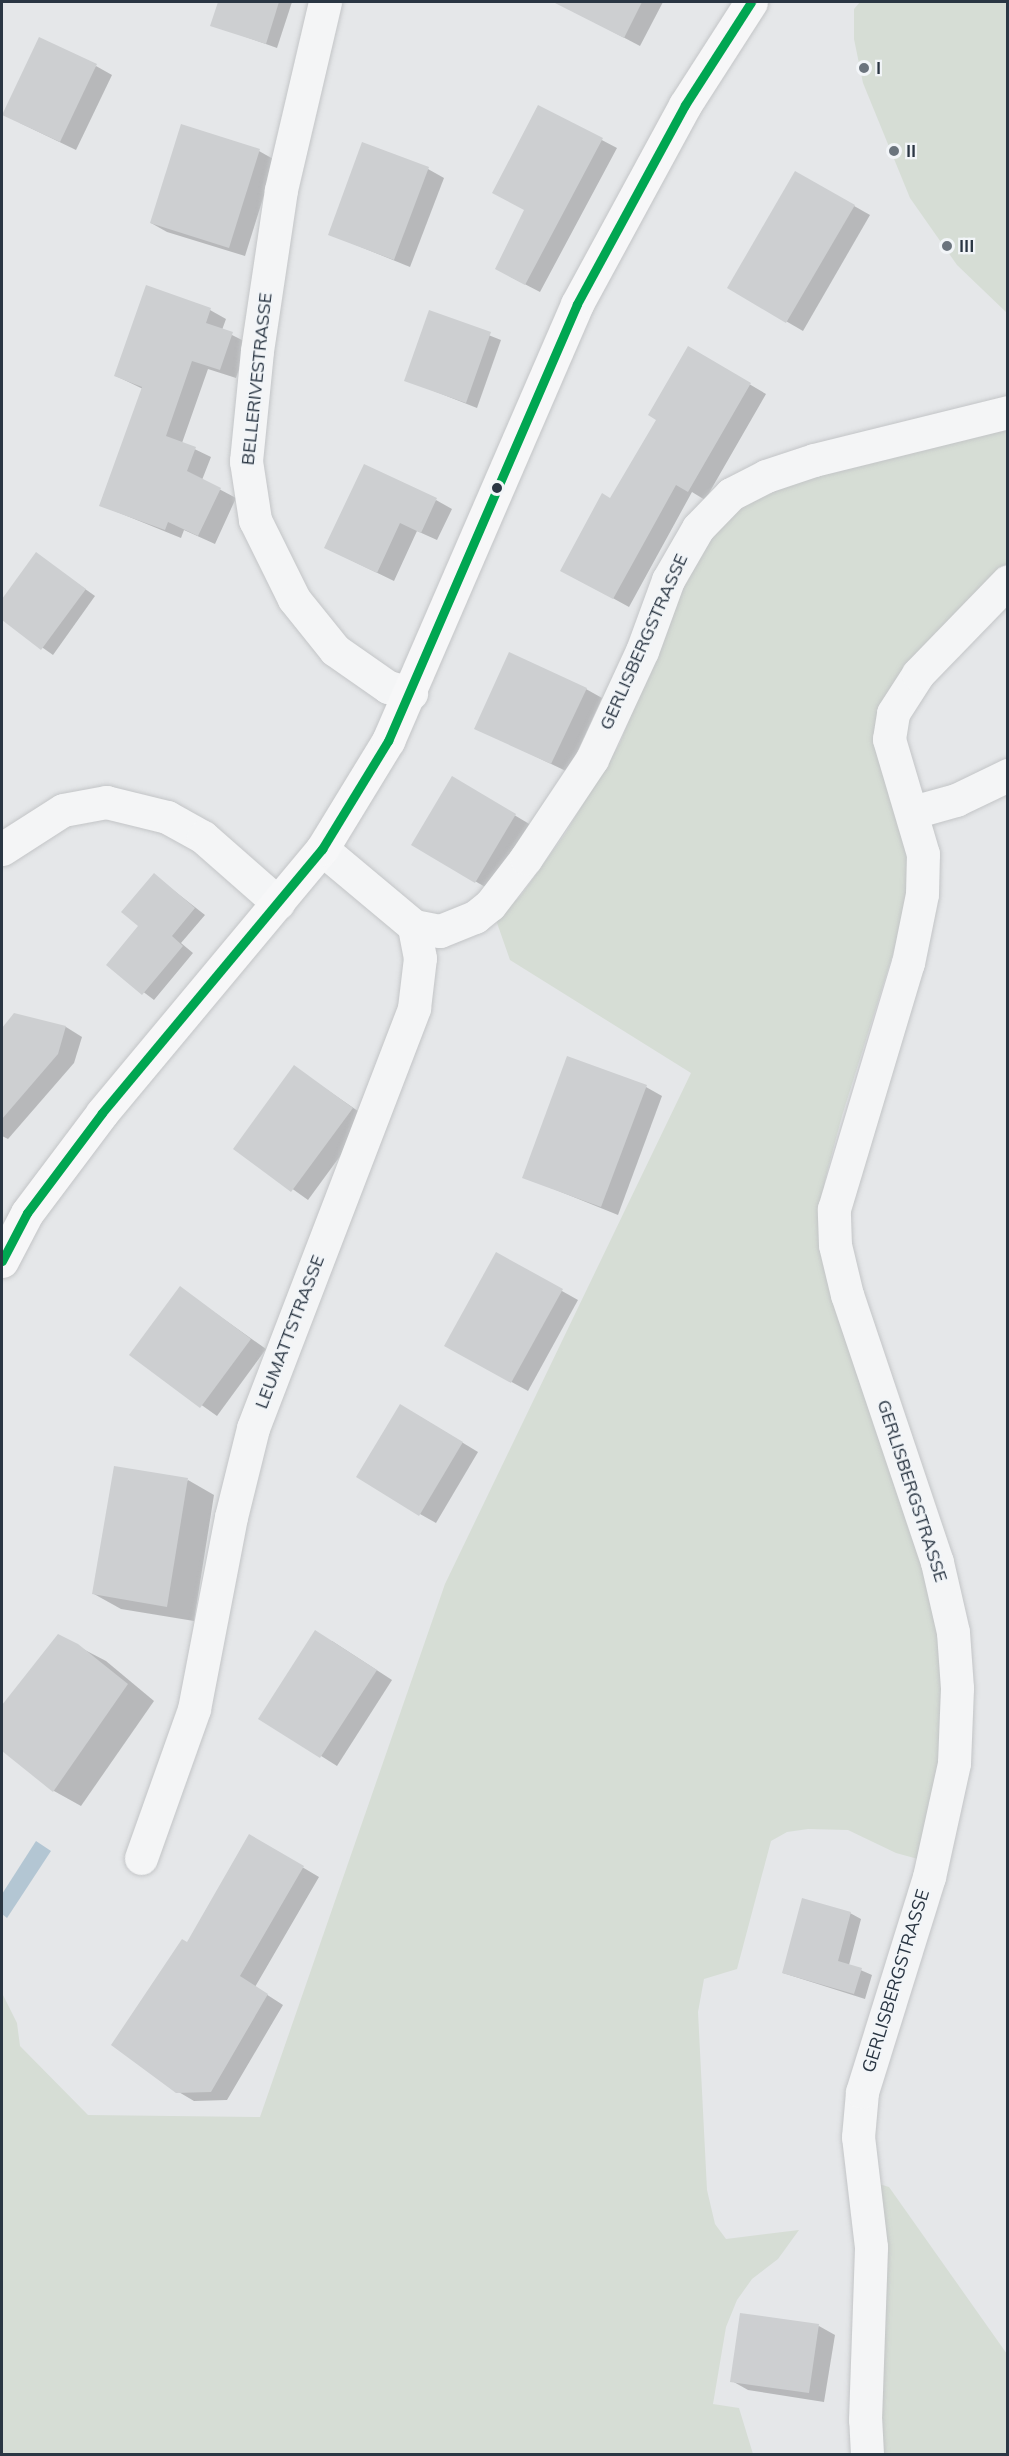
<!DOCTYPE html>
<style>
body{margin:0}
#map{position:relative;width:1009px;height:2456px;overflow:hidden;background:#e5e7e9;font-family:Mulish,sans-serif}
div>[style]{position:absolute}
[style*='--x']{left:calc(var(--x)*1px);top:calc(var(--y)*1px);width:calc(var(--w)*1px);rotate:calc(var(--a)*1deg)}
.green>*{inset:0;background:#d6ddd5}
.water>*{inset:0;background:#b3c6d3}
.shadow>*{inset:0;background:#0003}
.building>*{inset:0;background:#cdcfd1}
.roads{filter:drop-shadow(0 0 2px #c3c5c7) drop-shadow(0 0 2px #c3c5c7)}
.minor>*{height:33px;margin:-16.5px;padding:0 16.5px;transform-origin:16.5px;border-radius:16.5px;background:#f4f5f6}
.major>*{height:33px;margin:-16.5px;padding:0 16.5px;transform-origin:16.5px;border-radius:16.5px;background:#f7f7f8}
.bus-1>*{height:9px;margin:-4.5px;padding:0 4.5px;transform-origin:4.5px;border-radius:4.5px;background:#00a651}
.dots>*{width:16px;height:16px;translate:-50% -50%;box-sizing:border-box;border:3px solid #f2f5f8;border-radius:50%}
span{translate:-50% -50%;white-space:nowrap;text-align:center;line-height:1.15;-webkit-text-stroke:4.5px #f2f5f8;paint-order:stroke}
.poi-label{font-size:18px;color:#2a3643;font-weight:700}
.left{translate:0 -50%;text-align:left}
.street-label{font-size:18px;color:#2a3643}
.frame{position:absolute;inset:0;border:3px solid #2a3643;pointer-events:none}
</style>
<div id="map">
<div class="green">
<div style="clip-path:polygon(860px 2px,1007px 2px,1007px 313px,957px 265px,910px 198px,863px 83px,854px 39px,854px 9px)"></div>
<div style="clip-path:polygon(1007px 423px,1007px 563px,894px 685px,895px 792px,909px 868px,907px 909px,842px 1116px,825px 1180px,821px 1218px,921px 1554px,944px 1658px,946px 1724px,918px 1859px,896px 1853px,848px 1830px,808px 1829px,787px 1832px,771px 1841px,737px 1969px,704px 1979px,698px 2012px,707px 2190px,715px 2224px,726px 2239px,799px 2230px,778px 2259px,752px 2279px,737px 2300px,726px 2327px,713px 2404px,739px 2408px,753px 2454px,2px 2454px,2px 1993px,17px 2023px,20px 2046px,88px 2115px,260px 2117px,445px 1584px,691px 1073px,510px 960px,496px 920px,522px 894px,565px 834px,620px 743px,688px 569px,708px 537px,737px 507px,790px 482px)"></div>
<div style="clip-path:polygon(872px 2182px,889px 2187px,1007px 2354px,1007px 2454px,879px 2454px)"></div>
</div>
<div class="water">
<div style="clip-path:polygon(36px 1841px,51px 1851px,7px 1918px,2px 1914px,2px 1894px)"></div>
</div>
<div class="shadow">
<div style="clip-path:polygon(220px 2px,292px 2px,277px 48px,212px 25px)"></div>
<div style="clip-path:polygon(556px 2px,663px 2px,640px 46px)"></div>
<div style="clip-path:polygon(96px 66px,112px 75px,76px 150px,20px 123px)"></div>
<div style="clip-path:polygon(539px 107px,617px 148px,540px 292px,511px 277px,526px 210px)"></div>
<div style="clip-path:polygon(259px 151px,275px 160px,245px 256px,167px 232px,151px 223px)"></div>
<div style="clip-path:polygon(428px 169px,444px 178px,410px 267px,329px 234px)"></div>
<div style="clip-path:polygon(796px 173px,870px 215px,803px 331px,729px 288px)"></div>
<div style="clip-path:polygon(210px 310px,226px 319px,222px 330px,248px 343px,236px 378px,208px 369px,182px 443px,211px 457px,202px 480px,236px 498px,215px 544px,184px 530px,181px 538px,100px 505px,143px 389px,116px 376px)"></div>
<div style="clip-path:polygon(430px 312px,501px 340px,477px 408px,406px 380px)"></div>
<div style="clip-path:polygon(688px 348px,766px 394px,705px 500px,692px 492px,629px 607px,578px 579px,611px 500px,658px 419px)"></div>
<div style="clip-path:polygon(436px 500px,452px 509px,437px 540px,417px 531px,394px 581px,326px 548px)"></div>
<div style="clip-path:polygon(36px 554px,95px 596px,53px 655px,2px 619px,2px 601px)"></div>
<div style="clip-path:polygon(586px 689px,602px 698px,568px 772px,476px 728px)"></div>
<div style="clip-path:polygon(452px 778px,531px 825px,492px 891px,413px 845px)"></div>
<div style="clip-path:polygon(154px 875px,205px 915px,181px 943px,193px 953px,154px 1000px,108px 965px,140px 926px)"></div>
<div style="clip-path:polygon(15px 1015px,66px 1027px,82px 1037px,74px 1063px,8px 1139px,2px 1136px,2px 1030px)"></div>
<div style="clip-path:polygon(294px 1067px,368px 1118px,308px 1200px,235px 1148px)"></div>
<div style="clip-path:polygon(646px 1087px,662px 1096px,618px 1215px,524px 1177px)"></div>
<div style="clip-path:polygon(496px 1254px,578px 1300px,528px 1391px,446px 1346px)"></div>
<div style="clip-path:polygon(180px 1288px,266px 1349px,217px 1416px,131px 1355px)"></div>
<div style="clip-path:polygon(417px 1415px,478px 1452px,436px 1523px,420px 1514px)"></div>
<div style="clip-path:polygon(188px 1480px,214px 1495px,194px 1621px,121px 1609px,94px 1594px)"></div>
<div style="clip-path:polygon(58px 1636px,106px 1661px,154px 1701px,81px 1806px,54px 1791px,2px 1749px,2px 1707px)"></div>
<div style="clip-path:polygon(332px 1641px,392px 1680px,337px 1766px,261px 1718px)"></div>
<div style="clip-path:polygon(250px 1836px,319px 1877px,255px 1987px,283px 2005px,227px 2100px,194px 2101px,177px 2091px,187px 1944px)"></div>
<div style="clip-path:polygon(850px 1913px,861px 1919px,849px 1965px,872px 1975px,865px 1999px,783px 1973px)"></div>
<div style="clip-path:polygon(819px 2326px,835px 2335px,824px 2402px,748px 2390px,732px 2381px)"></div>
</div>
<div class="building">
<div style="clip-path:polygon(218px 2px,279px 2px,266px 44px,210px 26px)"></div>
<div style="clip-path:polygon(553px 2px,642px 2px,624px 38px)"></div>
<div style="clip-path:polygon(39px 37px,97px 64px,60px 142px,2px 115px)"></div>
<div style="clip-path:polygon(538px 105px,603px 138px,525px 285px,495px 269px,524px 210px,492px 193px)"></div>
<div style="clip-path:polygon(181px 124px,260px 149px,229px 248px,150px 223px)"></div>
<div style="clip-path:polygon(362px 142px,429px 167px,394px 260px,328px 235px)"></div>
<div style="clip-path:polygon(795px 171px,855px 205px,786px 323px,727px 288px)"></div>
<div style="clip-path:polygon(146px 285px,211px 308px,206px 323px,233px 332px,220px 370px,192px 361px,166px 436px,196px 447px,187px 471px,221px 488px,198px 536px,168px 522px,165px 530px,99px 506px,142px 387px,114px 376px)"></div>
<div style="clip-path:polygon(429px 310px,491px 332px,466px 403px,404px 381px)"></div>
<div style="clip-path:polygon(688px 346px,751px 383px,688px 492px,676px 485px,613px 599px,560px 571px,602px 493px,610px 498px,656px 420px,648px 415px)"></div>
<div style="clip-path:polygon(364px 464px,437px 498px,421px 533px,400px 523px,377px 573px,324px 548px)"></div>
<div style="clip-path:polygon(36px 552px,86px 589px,41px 650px,2px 620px,2px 599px)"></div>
<div style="clip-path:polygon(509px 652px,587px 688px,551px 764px,474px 729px)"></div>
<div style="clip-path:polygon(452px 776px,516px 814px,475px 883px,411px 845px)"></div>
<div style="clip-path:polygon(154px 873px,195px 908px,172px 936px,183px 946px,142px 995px,106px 965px,138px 926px,121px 912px)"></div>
<div style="clip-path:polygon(14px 1013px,66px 1026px,58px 1054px,2px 1119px,2px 1028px)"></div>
<div style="clip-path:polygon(567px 1056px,647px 1085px,601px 1207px,522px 1178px)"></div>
<div style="clip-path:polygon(294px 1065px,353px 1108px,291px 1192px,233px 1149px)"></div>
<div style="clip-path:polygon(496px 1252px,563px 1289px,511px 1383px,444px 1346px)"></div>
<div style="clip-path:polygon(180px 1286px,251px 1339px,200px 1408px,129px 1355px)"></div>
<div style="clip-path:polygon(400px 1404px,463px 1442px,419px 1516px,356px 1477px)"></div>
<div style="clip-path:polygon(114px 1466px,188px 1478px,167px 1607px,92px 1594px)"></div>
<div style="clip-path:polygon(315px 1630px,377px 1670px,320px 1758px,258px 1719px)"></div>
<div style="clip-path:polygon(58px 1634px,78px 1644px,128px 1684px,53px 1792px,2px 1751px,2px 1705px)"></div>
<div style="clip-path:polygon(249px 1834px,304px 1866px,240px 1976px,268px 1994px,211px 2092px,176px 2093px,111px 2045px,182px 1939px,187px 1942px)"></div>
<div style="clip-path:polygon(802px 1898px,851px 1912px,838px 1961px,862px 1968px,854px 1994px,782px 1973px)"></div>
<div style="clip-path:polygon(740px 2313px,819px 2324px,809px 2393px,730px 2382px)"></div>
</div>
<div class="roads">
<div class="minor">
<div style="--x:325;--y:2;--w:193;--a:103.2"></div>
<div style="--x:281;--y:190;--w:163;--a:98.5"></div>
<div style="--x:257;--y:351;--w:111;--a:95.7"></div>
<div style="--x:246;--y:461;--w:60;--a:81.3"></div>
<div style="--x:255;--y:520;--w:88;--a:63.7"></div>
<div style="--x:294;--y:599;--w:65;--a:51.2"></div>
<div style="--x:335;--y:650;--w:65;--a:34.9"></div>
<div style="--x:388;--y:687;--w:24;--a:15"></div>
<div style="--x:913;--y:812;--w:45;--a:-15.6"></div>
<div style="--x:956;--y:800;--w:58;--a:-25.7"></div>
<div style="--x:2;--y:849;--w:72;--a:-32.6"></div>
<div style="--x:63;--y:810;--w:44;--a:-10.5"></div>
<div style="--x:106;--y:802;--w:63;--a:13.8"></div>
<div style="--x:167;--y:817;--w:41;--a:29.1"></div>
<div style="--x:203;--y:837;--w:100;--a:41.3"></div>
<div style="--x:414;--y:926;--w:26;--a:11"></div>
<div style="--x:440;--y:931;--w:38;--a:-22"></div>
<div style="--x:475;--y:917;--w:19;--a:-39"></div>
<div style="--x:490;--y:905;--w:59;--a:-52.5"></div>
<div style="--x:526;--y:858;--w:119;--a:-56.3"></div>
<div style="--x:592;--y:759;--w:119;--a:-65.2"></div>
<div style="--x:642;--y:651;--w:76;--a:-69.9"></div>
<div style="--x:668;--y:580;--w:60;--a:-60"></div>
<div style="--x:698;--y:528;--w:47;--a:-45.9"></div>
<div style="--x:731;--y:494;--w:39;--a:-27"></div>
<div style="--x:766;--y:476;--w:51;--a:-18.4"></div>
<div style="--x:814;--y:460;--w:200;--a:-13.9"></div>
<div style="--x:141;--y:1858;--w:158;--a:-70.4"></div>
<div style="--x:194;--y:1709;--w:196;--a:-79.1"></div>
<div style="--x:231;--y:1517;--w:92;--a:-76.1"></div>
<div style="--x:253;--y:1428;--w:450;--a:-69"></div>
<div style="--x:414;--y:1008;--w:50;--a:-83.2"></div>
<div style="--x:420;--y:958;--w:33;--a:-101"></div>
<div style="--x:414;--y:926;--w:120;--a:-140.1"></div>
<div style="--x:867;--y:2454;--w:34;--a:-93"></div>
<div style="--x:865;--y:2420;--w:173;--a:-88"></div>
<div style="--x:871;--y:2247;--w:111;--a:-96.7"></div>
<div style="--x:858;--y:2137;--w:45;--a:-84.9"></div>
<div style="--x:862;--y:2092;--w:225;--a:-72.7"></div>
<div style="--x:929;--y:1877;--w:117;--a:-77.6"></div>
<div style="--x:954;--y:1763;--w:75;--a:-87.7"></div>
<div style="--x:957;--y:1688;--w:56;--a:-94.1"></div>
<div style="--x:953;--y:1632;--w:72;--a:-102.9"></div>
<div style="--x:937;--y:1562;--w:282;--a:-108.6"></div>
<div style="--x:847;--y:1295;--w:51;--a:-103.5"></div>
<div style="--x:835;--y:1245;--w:36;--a:-92"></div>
<div style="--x:834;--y:1209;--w:257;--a:-73.3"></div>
<div style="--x:908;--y:963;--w:70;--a:-78.5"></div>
<div style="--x:922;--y:894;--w:40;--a:-88.6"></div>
<div style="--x:923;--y:854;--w:120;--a:-106.5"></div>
<div style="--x:889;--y:739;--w:26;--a:-81"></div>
<div style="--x:893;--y:713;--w:46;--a:-57.3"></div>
<div style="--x:918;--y:674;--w:129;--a:-45.9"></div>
</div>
<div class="major">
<div style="--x:2;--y:1261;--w:54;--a:-62.5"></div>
<div style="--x:27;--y:1213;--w:125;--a:-53.1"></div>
<div style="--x:102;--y:1113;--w:344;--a:-50.2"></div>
<div style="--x:322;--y:849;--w:127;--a:-58.6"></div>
<div style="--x:388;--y:741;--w:476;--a:-66.6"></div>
<div style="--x:577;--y:304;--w:226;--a:-61.5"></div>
<div style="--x:685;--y:105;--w:122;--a:-57.3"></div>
</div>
</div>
<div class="bus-1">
<div style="--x:2;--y:1261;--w:54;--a:-62.5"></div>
<div style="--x:27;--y:1213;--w:125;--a:-53.1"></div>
<div style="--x:102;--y:1113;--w:344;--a:-50.2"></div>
<div style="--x:322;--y:849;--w:127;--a:-58.6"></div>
<div style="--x:388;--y:741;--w:476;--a:-66.6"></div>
<div style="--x:577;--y:304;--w:226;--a:-61.5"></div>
<div style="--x:685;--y:105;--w:122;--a:-57.3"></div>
</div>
<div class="dots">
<div style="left:864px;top:68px;background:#6b747d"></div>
<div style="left:894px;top:151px;background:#6b747d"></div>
<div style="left:947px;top:246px;background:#6b747d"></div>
<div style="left:497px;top:488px;background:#2a3643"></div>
</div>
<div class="poi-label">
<span class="left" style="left:876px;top:68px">I</span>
<span class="left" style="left:906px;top:151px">II</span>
<span class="left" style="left:959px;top:246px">III</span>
</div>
<div class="street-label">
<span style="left:257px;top:379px;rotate:-84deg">BELLERIVESTRASSE</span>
<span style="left:644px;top:642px;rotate:-66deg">GERLISBERGSTRASSE</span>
<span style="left:290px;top:1332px;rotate:-69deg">LEUMATTSTRASSE</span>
<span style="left:912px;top:1491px;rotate:72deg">GERLISBERGSTRASSE</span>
<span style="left:896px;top:1981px;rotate:-73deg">GERLISBERGSTRASSE</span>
</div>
<div class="frame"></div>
</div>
